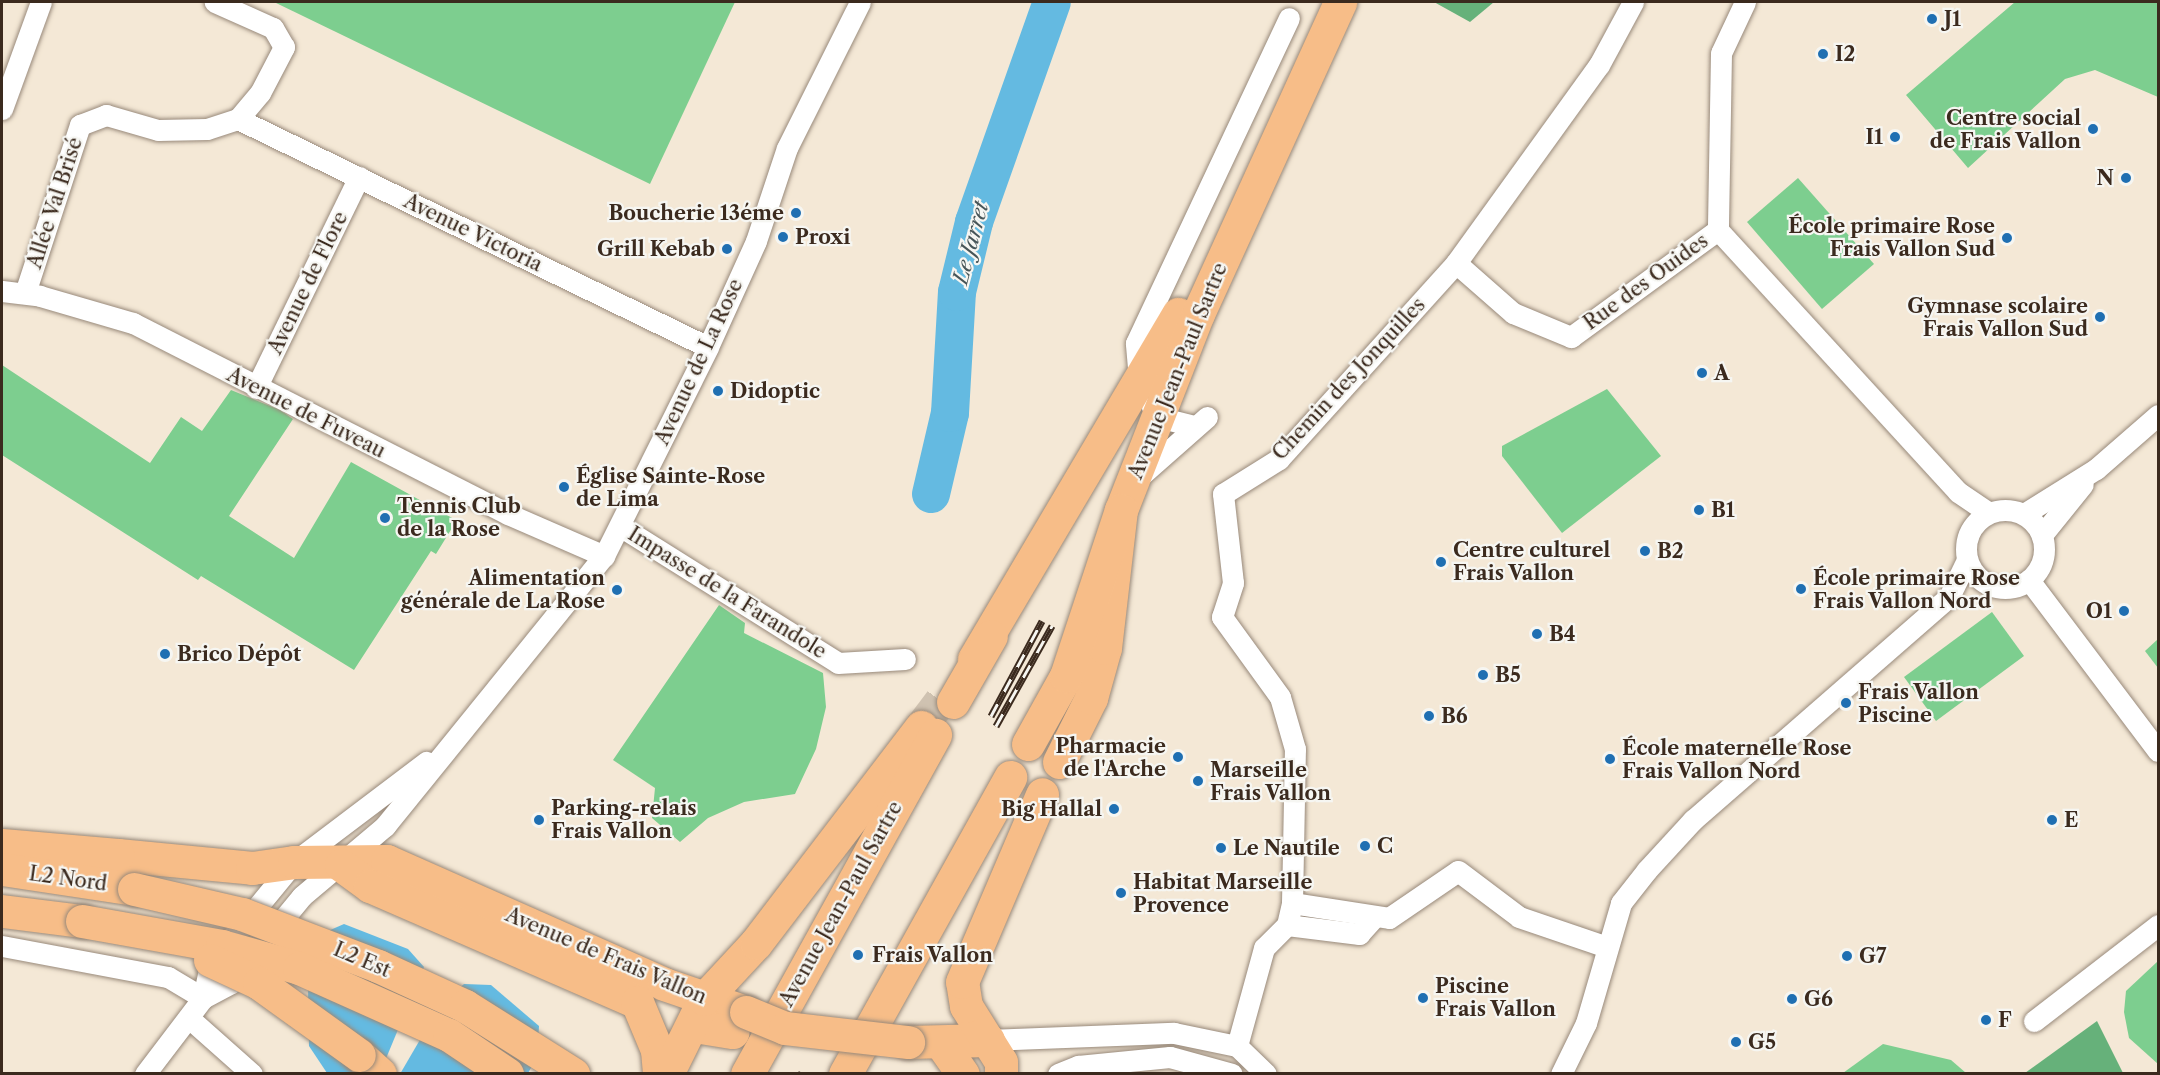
<!DOCTYPE html>
<meta charset="utf-8">
<style>
body{margin:0}
#map{position:relative;width:2160px;height:1075px;overflow:hidden;background:#f4e8d6;font-family:"Libre Caslon Text",serif}
div>[style]{position:absolute}
[style*='--x']{left:calc(var(--x)*1px);top:calc(var(--y)*1px);width:calc(var(--w)*1px);rotate:calc(var(--a)*1deg)}
.green>*{inset:0;background:#7dce8f}
.forest>*{inset:0;background:#66b17a}
.water>*{inset:0;background:#64bae1}
.river>*{height:38px;margin:-19px;padding:0 19px;transform-origin:19px;border-radius:19px;background:#64bae1}
.primary-tunnel>*{height:33px;margin-top:-16.5px;transform-origin:0;background:repeating-linear-gradient(90deg,#cfc2b1 0 33px,transparent 0 49px)}
.roads{filter:drop-shadow(0 0 2px #98897a) drop-shadow(0 0 2px #98897a)}
.street>*{height:21px;margin:-10.5px;padding:0 10.5px;transform-origin:10.5px;border-radius:10.5px;background:#fff}
.street>.ring{margin:-10.5px;padding:0;box-sizing:content-box;background:none;border:21px solid #fff;border-radius:50%}
.primary>*{height:33px;margin:-16.5px;padding:0 16.5px;transform-origin:16.5px;border-radius:16.5px;background:#f7bd88}
.highway>*{height:33px;margin:-16.5px;padding:0 16.5px;transform-origin:16.5px;border-radius:16.5px;background:#f7bd88}
.rail>*{height:7px;margin-top:-3.5px;transform-origin:0;background:repeating-linear-gradient(90deg,#f6f6f2 0 14px,#3b2a1e 0 28px);box-sizing:border-box;border-block:2px solid #3b2a1e}
.bridges{filter:drop-shadow(0 0 2px #98897a) drop-shadow(0 0 2px #98897a)}
.primary-bridge>*{height:33px;margin:-16.5px;padding:0 16.5px;transform-origin:16.5px;border-radius:16.5px;background:#f7bd88}
.highway-bridge>*{height:33px;margin:-16.5px;padding:0 16.5px;transform-origin:16.5px;border-radius:16.5px;background:#f7bd88}
.dots>*{width:16px;height:16px;translate:-50% -50%;box-sizing:border-box;border:3px solid #f6f6f2;border-radius:50%}
span{translate:-50% -50%;white-space:nowrap;text-align:center;line-height:1.15;-webkit-text-stroke:4.5px #f6f6f2;paint-order:stroke}
.poi-label{font-size:20px;color:#3b2a1e;font-weight:700}
.left{translate:0 -50%;text-align:left}
.right{translate:-100% -50%;text-align:right}
.street-label{font-size:20px;color:#3b2a1e}
.water-label{font-size:21px;color:#475558;font-style:italic}
.frame{position:absolute;inset:0;border:3px solid #3b2a1e;pointer-events:none}
</style>
<div id="map">
<div class="green">
<div style="clip-path:polygon(274px 2px,735px 2px,650px 184px)"></div>
<div style="clip-path:polygon(2015px 2px,2158px 2px,2158px 97px,2095px 70px,2065px 79px,1968px 168px,1906px 95px)"></div>
<div style="clip-path:polygon(1798px 178px,1874px 264px,1822px 309px,1747px 222px)"></div>
<div style="clip-path:polygon(2px 365px,150px 463px,181px 417px,202px 431px,231px 390px,280px 410px,293px 419px,229px 516px,294px 558px,351px 462px,454px 519px,452px 528px,436px 554px,431px 551px,354px 670px,201px 576px,198px 580px,2px 455px)"></div>
<div style="clip-path:polygon(1607px 389px,1661px 456px,1562px 533px,1502px 456px,1502px 446px)"></div>
<div style="clip-path:polygon(719px 605px,745px 623px,744px 633px,823px 673px,826px 707px,816px 749px,795px 794px,744px 802px,708px 818px,680px 842px,652px 818px,655px 788px,613px 760px)"></div>
<div style="clip-path:polygon(1992px 612px,2024px 656px,1936px 721px,1904px 677px)"></div>
<div style="clip-path:polygon(2158px 639px,2158px 668px,2145px 651px)"></div>
<div style="clip-path:polygon(2158px 961px,2158px 1064px,2129px 1038px,2124px 1012px,2126px 991px)"></div>
<div style="clip-path:polygon(1883px 1044px,1951px 1060px,1966px 1073px,1843px 1073px)"></div>
</div>
<div class="forest">
<div style="clip-path:polygon(1434px 2px,1494px 2px,1470px 22px)"></div>
<div style="clip-path:polygon(2097px 1021px,2123px 1073px,2025px 1073px)"></div>
</div>
<div class="water">
<div style="clip-path:polygon(344px 924px,408px 949px,424px 967px,380px 1073px,327px 1073px,309px 1046px,308px 987px,328px 931px)"></div>
<div style="clip-path:polygon(464px 984px,491px 985px,539px 1026px,537px 1058px,528px 1073px,400px 1074px,442px 1002px)"></div>
</div>
<div class="river">
<div style="--x:931;--y:494;--w:83;--a:-76.8"></div>
<div style="--x:950;--y:413;--w:121;--a:-86.7"></div>
<div style="--x:957;--y:292;--w:72;--a:-76.3"></div>
<div style="--x:974;--y:222;--w:233;--a:-70.5"></div>
</div>
<div class="primary-tunnel">
<div style="--x:921;--y:727;--w:38;--a:-53"></div>
</div>
<div class="roads">
<div class="street">
<div style="--x:1745;--y:2;--w:56;--a:115.2"></div>
<div style="--x:1721;--y:53;--w:177;--a:91"></div>
<div style="--x:1718;--y:230;--w:355;--a:47.5"></div>
<div style="--x:1958;--y:492;--w:37;--a:34"></div>
<div style="--x:2;--y:109;--w:114;--a:-70"></div>
<div style="--x:238;--y:119;--w:522;--a:25.88"></div>
<div style="--x:1456;--y:263;--w:76;--a:41.3"></div>
<div style="--x:1513;--y:313;--w:63;--a:22.5"></div>
<div style="--x:1571;--y:337;--w:182;--a:-36.1"></div>
<div style="--x:2;--y:291;--w:38;--a:7"></div>
<div style="--x:40;--y:296;--w:97;--a:16.2"></div>
<div style="--x:133;--y:323;--w:421;--a:27"></div>
<div style="--x:508;--y:514;--w:105;--a:23.6"></div>
<div style="--x:25;--y:293;--w:177;--a:-71.9"></div>
<div style="--x:80;--y:125;--w:28;--a:-21"></div>
<div style="--x:106;--y:115;--w:54;--a:16.1"></div>
<div style="--x:158;--y:130;--w:49;--a:-1.2"></div>
<div style="--x:207;--y:129;--w:33;--a:-18"></div>
<div style="--x:238;--y:119;--w:34;--a:-50"></div>
<div style="--x:260;--y:93;--w:52;--a:-62.4"></div>
<div style="--x:284;--y:47;--w:22;--a:-120"></div>
<div style="--x:273;--y:28;--w:64;--a:-155.9"></div>
<div style="--x:1139;--y:379;--w:36;--a:-95"></div>
<div style="--x:1136;--y:343;--w:359;--a:-64.8"></div>
<div style="--x:256;--y:388;--w:235;--a:-64"></div>
<div style="--x:1152;--y:407;--w:12;--a:59"></div>
<div style="--x:1158;--y:417;--w:38;--a:14"></div>
<div style="--x:1138;--y:478;--w:92;--a:-41.5"></div>
<div class="ring" style="left:1966px;top:510px;width:57px;height:57px"></div>
<div style="--x:2024;--y:514;--w:85;--a:-32"></div>
<div style="--x:2096;--y:469;--w:82;--a:-41.1"></div>
<div style="--x:620;--y:526;--w:257;--a:32.1"></div>
<div style="--x:838;--y:663;--w:67;--a:-3.4"></div>
<div style="--x:2042;--y:535;--w:65;--a:-51.2"></div>
<div style="--x:2029;--y:580;--w:214;--a:53"></div>
<div style="--x:1292;--y:903;--w:98;--a:8.8"></div>
<div style="--x:1389;--y:918;--w:83;--a:-34.3"></div>
<div style="--x:1458;--y:871;--w:76;--a:37"></div>
<div style="--x:1519;--y:917;--w:93;--a:18.8"></div>
<div style="--x:1287;--y:925;--w:73;--a:7.1"></div>
<div style="--x:1359;--y:934;--w:24;--a:-48"></div>
<div style="--x:270;--y:935;--w:50;--a:-50.6"></div>
<div style="--x:302;--y:896;--w:109;--a:-40.1"></div>
<div style="--x:385;--y:826;--w:348;--a:-51"></div>
<div style="--x:604;--y:556;--w:233;--a:-63.5"></div>
<div style="--x:708;--y:347;--w:116;--a:-65.6"></div>
<div style="--x:756;--y:241;--w:98;--a:-71.6"></div>
<div style="--x:787;--y:148;--w:163;--a:-63.4"></div>
<div style="--x:2;--y:946;--w:169;--a:10.6"></div>
<div style="--x:168;--y:977;--w:41;--a:31"></div>
<div style="--x:203;--y:998;--w:32;--a:-28"></div>
<div style="--x:231;--y:983;--w:21;--a:-53"></div>
<div style="--x:189;--y:1018;--w:84;--a:41.6"></div>
<div style="--x:2034;--y:1021;--w:157;--a:-37.7"></div>
<div style="--x:988;--y:1040;--w:186;--a:-2.2"></div>
<div style="--x:1174;--y:1033;--w:64;--a:11.7"></div>
<div style="--x:1237;--y:1046;--w:40;--a:44"></div>
<div style="--x:1237;--y:1046;--w:102;--a:-74.6"></div>
<div style="--x:1264;--y:948;--w:33;--a:-45"></div>
<div style="--x:1287;--y:925;--w:23;--a:-77"></div>
<div style="--x:1292;--y:903;--w:154;--a:-88.9"></div>
<div style="--x:1295;--y:749;--w:54;--a:-106.1"></div>
<div style="--x:1280;--y:697;--w:99;--a:-125.9"></div>
<div style="--x:1222;--y:617;--w:36;--a:-72"></div>
<div style="--x:1233;--y:583;--w:90;--a:-96.4"></div>
<div style="--x:1223;--y:494;--w:66;--a:-32"></div>
<div style="--x:1279;--y:459;--w:264;--a:-47.9"></div>
<div style="--x:1456;--y:263;--w:244;--a:-54.2"></div>
<div style="--x:1599;--y:65;--w:72;--a:-61.6"></div>
<div style="--x:145;--y:1074;--w:96;--a:-52.7"></div>
<div style="--x:203;--y:998;--w:35;--a:-78"></div>
<div style="--x:210;--y:964;--w:132;--a:-50.5"></div>
<div style="--x:294;--y:862;--w:166;--a:-37.1"></div>
<div style="--x:1058;--y:1074;--w:22;--a:-22"></div>
<div style="--x:1078;--y:1066;--w:92;--a:-5.6"></div>
<div style="--x:1170;--y:1057;--w:64;--a:15.3"></div>
<div style="--x:1561;--y:1074;--w:57;--a:-63.9"></div>
<div style="--x:1586;--y:1023;--w:125;--a:-73.7"></div>
<div style="--x:1621;--y:903;--w:42;--a:-51.8"></div>
<div style="--x:1647;--y:870;--w:68;--a:-47.4"></div>
<div style="--x:1693;--y:820;--w:340;--a:-41.1"></div>
<div style="--x:1949;--y:597;--w:41;--a:-64.1"></div>
</div>
<div class="primary">
<div style="--x:974;--y:659;--w:401;--a:-59.4"></div>
<div style="--x:1059;--y:762;--w:72;--a:-63.4"></div>
<div style="--x:1091;--y:698;--w:52;--a:-74.4"></div>
<div style="--x:1105;--y:648;--w:139;--a:-83.4"></div>
<div style="--x:1121;--y:510;--w:211;--a:-68.6"></div>
<div style="--x:1198;--y:314;--w:343;--a:-65.5"></div>
<div style="--x:118;--y:855;--w:135;--a:5.5"></div>
<div style="--x:252;--y:868;--w:42;--a:-8.1"></div>
<div style="--x:294;--y:862;--w:93;--a:-0.6"></div>
<div style="--x:387;--y:861;--w:303;--a:23.9"></div>
<div style="--x:664;--y:984;--w:87;--a:18.9"></div>
<div style="--x:341;--y:865;--w:36;--a:36"></div>
<div style="--x:370;--y:886;--w:291;--a:23.5"></div>
<div style="--x:637;--y:1002;--w:52;--a:67.4"></div>
<div style="--x:657;--y:1050;--w:24;--a:85"></div>
<div style="--x:694;--y:1026;--w:39;--a:9"></div>
<div style="--x:908;--y:1042;--w:80;--a:-1.4"></div>
<div style="--x:941;--y:1043;--w:38;--a:55"></div>
<div style="--x:667;--y:1074;--w:84;--a:-63.7"></div>
<div style="--x:704;--y:999;--w:76;--a:-47.1"></div>
<div style="--x:756;--y:943;--w:272;--a:-52.6"></div>
<div style="--x:1001;--y:1074;--w:12;--a:-90"></div>
<div style="--x:1001;--y:1062;--w:66;--a:-122"></div>
<div style="--x:966;--y:1006;--w:24;--a:-99"></div>
<div style="--x:962;--y:982;--w:204;--a:-66.9"></div>
</div>
<div class="highway">
<div style="--x:953;--y:702;--w:76;--a:-60.1"></div>
<div style="--x:1028;--y:744;--w:78;--a:-60.8"></div>
<div style="--x:1066;--y:676;--w:175;--a:-71.7"></div>
<div style="--x:2;--y:845;--w:116;--a:4.9"></div>
<div style="--x:2;--y:869;--w:134;--a:8.6"></div>
<div style="--x:2;--y:911;--w:81;--a:7.1"></div>
<div style="--x:359;--y:1055;--w:28;--a:42"></div>
<div style="--x:747;--y:1074;--w:388;--a:-61"></div>
<div style="--x:845;--y:1074;--w:340;--a:-60.9"></div>
</div>
</div>
<div class="rail">
<div style="--x:991;--y:716;--w:108;--a:-61.8"></div>
<div style="--x:996;--y:726;--w:115;--a:-60.8"></div>
<div style="--x:801;--y:1074;--w:2;--a:-63"></div>
</div>
<div class="bridges">
<div class="primary-bridge">
<div style="--x:746;--y:1012;--w:42;--a:22.3"></div>
<div style="--x:785;--y:1028;--w:124;--a:6.5"></div>
</div>
<div class="highway-bridge">
<div style="--x:134;--y:889;--w:111;--a:13"></div>
<div style="--x:242;--y:914;--w:146;--a:20.9"></div>
<div style="--x:378;--y:966;--w:96;--a:24.7"></div>
<div style="--x:465;--y:1006;--w:128;--a:32.2"></div>
<div style="--x:82;--y:921;--w:142;--a:10.1"></div>
<div style="--x:222;--y:946;--w:80;--a:15.9"></div>
<div style="--x:299;--y:968;--w:164;--a:24.1"></div>
<div style="--x:449;--y:1035;--w:70;--a:33.9"></div>
<div style="--x:210;--y:960;--w:54;--a:25.1"></div>
<div style="--x:259;--y:983;--w:123;--a:35.8"></div>
</div>
</div>
<div class="dots">
<div style="left:1932px;top:19px;background:#1f6fb2"></div>
<div style="left:1823px;top:54px;background:#1f6fb2"></div>
<div style="left:2093px;top:129px;background:#1f6fb2"></div>
<div style="left:1895px;top:137px;background:#1f6fb2"></div>
<div style="left:2126px;top:178px;background:#1f6fb2"></div>
<div style="left:796px;top:213px;background:#1f6fb2"></div>
<div style="left:783px;top:237px;background:#1f6fb2"></div>
<div style="left:2007px;top:238px;background:#1f6fb2"></div>
<div style="left:727px;top:249px;background:#1f6fb2"></div>
<div style="left:2100px;top:317px;background:#1f6fb2"></div>
<div style="left:1702px;top:373px;background:#1f6fb2"></div>
<div style="left:718px;top:391px;background:#1f6fb2"></div>
<div style="left:564px;top:487px;background:#1f6fb2"></div>
<div style="left:1699px;top:510px;background:#1f6fb2"></div>
<div style="left:385px;top:518px;background:#1f6fb2"></div>
<div style="left:1645px;top:551px;background:#1f6fb2"></div>
<div style="left:1441px;top:562px;background:#1f6fb2"></div>
<div style="left:1801px;top:589px;background:#1f6fb2"></div>
<div style="left:617px;top:590px;background:#1f6fb2"></div>
<div style="left:2124px;top:611px;background:#1f6fb2"></div>
<div style="left:1537px;top:634px;background:#1f6fb2"></div>
<div style="left:165px;top:654px;background:#1f6fb2"></div>
<div style="left:1483px;top:675px;background:#1f6fb2"></div>
<div style="left:1846px;top:703px;background:#1f6fb2"></div>
<div style="left:1429px;top:716px;background:#1f6fb2"></div>
<div style="left:1178px;top:757px;background:#1f6fb2"></div>
<div style="left:1610px;top:759px;background:#1f6fb2"></div>
<div style="left:1198px;top:781px;background:#1f6fb2"></div>
<div style="left:1114px;top:809px;background:#1f6fb2"></div>
<div style="left:539px;top:820px;background:#1f6fb2"></div>
<div style="left:2052px;top:820px;background:#1f6fb2"></div>
<div style="left:1365px;top:846px;background:#1f6fb2"></div>
<div style="left:1221px;top:848px;background:#1f6fb2"></div>
<div style="left:1121px;top:893px;background:#1f6fb2"></div>
<div style="left:858px;top:955px;background:#1f6fb2"></div>
<div style="left:1847px;top:956px;background:#1f6fb2"></div>
<div style="left:1423px;top:998px;background:#1f6fb2"></div>
<div style="left:1792px;top:999px;background:#1f6fb2"></div>
<div style="left:1986px;top:1020px;background:#1f6fb2"></div>
<div style="left:1736px;top:1042px;background:#1f6fb2"></div>
</div>
<div class="poi-label">
<span class="left" style="left:1944px;top:19px">J1</span>
<span class="left" style="left:1835px;top:54px">I2</span>
<span class="right" style="left:2081px;top:130px">Centre social<br>de Frais Vallon</span>
<span class="right" style="left:1883px;top:137px">I1</span>
<span class="right" style="left:2114px;top:178px">N</span>
<span class="right" style="left:784px;top:213px">Boucherie 13éme</span>
<span class="right" style="left:1995px;top:238px">École primaire Rose<br>Frais Vallon Sud</span>
<span class="left" style="left:795px;top:237px">Proxi</span>
<span class="right" style="left:715px;top:249px">Grill Kebab</span>
<span class="right" style="left:2088px;top:318px">Gymnase scolaire<br>Frais Vallon Sud</span>
<span class="left" style="left:1714px;top:373px">A</span>
<span class="left" style="left:730px;top:391px">Didoptic</span>
<span class="left" style="left:576px;top:488px">Église Sainte-Rose<br>de Lima</span>
<span class="left" style="left:397px;top:518px">Tennis Club<br>de la Rose</span>
<span class="left" style="left:1711px;top:510px">B1</span>
<span class="left" style="left:1453px;top:562px">Centre culturel<br>Frais Vallon</span>
<span class="left" style="left:1657px;top:551px">B2</span>
<span class="right" style="left:605px;top:590px">Alimentation<br>générale de La Rose</span>
<span class="left" style="left:1813px;top:590px">École primaire Rose<br>Frais Vallon Nord</span>
<span class="right" style="left:2112px;top:611px">O1</span>
<span class="left" style="left:1549px;top:634px">B4</span>
<span class="left" style="left:177px;top:654px">Brico Dépôt</span>
<span class="left" style="left:1495px;top:675px">B5</span>
<span class="left" style="left:1858px;top:704px">Frais Vallon<br>Piscine</span>
<span class="left" style="left:1441px;top:716px">B6</span>
<span class="right" style="left:1166px;top:758px">Pharmacie<br>de l'Arche</span>
<span class="left" style="left:1622px;top:760px">École maternelle Rose<br>Frais Vallon Nord</span>
<span class="left" style="left:1210px;top:782px">Marseille<br>Frais Vallon</span>
<span class="left" style="left:551px;top:820px">Parking-relais<br>Frais Vallon</span>
<span class="right" style="left:1102px;top:809px">Big Hallal</span>
<span class="left" style="left:2064px;top:820px">E</span>
<span class="left" style="left:1377px;top:846px">C</span>
<span class="left" style="left:1233px;top:848px">Le Nautile</span>
<span class="left" style="left:1133px;top:894px">Habitat Marseille<br>Provence</span>
<span class="left" style="left:872px;top:955px">Frais Vallon</span>
<span class="left" style="left:1859px;top:956px">G7</span>
<span class="left" style="left:1435px;top:998px">Piscine<br>Frais Vallon</span>
<span class="left" style="left:1804px;top:999px">G6</span>
<span class="left" style="left:1998px;top:1020px">F</span>
<span class="left" style="left:1748px;top:1042px">G5</span>
</div>
<div class="street-label">
<span style="left:55px;top:203px;rotate:-72deg">Allée Val Brisé</span>
<span style="left:473px;top:233px;rotate:26deg">Avenue Victoria</span>
<span style="left:1646px;top:282px;rotate:-36deg">Rue des Ouides</span>
<span style="left:308px;top:283px;rotate:-64deg">Avenue de Flore</span>
<span style="left:699px;top:362px;rotate:-65deg">Avenue de La Rose</span>
<span style="left:1178px;top:371px;rotate:-68deg">Avenue Jean-Paul Sartre</span>
<span style="left:1349px;top:379px;rotate:-47deg">Chemin des Jonquilles</span>
<span style="left:306px;top:413px;rotate:27deg">Avenue de Fuveau</span>
<span style="left:727px;top:593px;rotate:32deg">Impasse de la Farandole</span>
<span style="left:68px;top:879px;rotate:8deg">L2 Nord</span>
<span style="left:841px;top:904px;rotate:-61deg">Avenue Jean-Paul Sartre</span>
<span style="left:606px;top:956px;rotate:23deg">Avenue de Frais Vallon</span>
<span style="left:362px;top:960px;rotate:23deg">L2 Est</span>
</div>
<div class="water-label">
<span style="left:971px;top:243px;rotate:-75deg">Le Jarret</span>
</div>
<div class="frame"></div>
</div>
